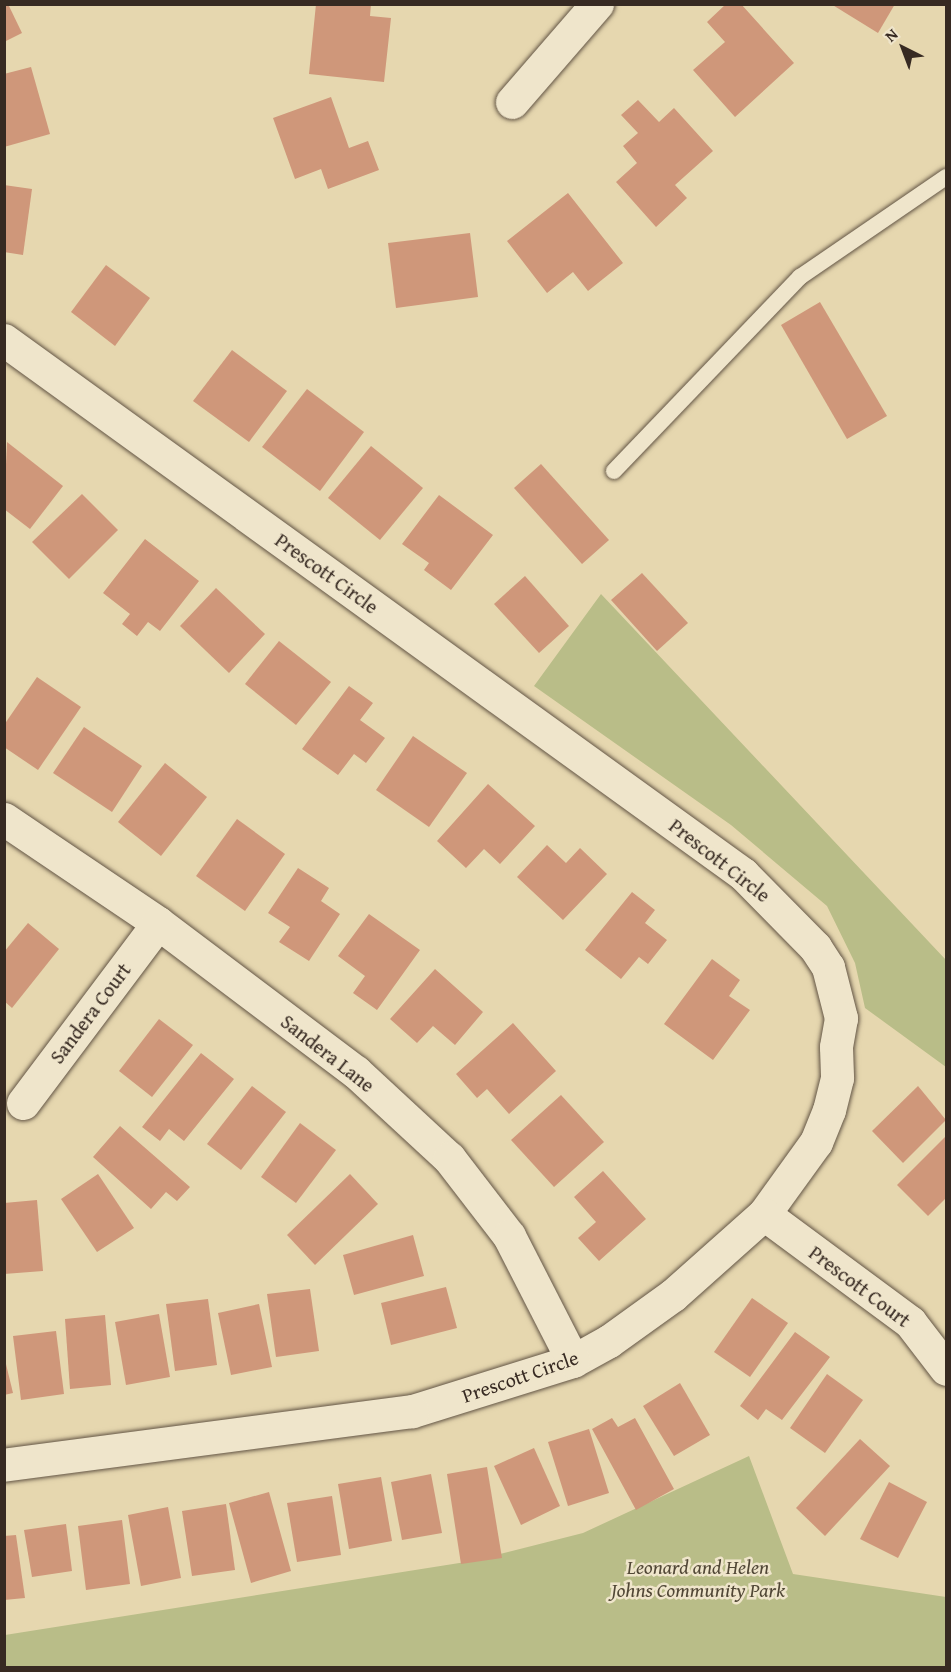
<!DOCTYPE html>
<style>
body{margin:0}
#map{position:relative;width:951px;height:1672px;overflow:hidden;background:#e6d7af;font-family:"Gentium Book Plus",serif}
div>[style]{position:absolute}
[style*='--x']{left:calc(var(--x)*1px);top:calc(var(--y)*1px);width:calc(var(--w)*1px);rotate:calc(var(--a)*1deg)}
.green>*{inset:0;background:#b9bd88}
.building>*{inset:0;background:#cf977a}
.roads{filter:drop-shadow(0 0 2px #635545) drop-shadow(0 0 2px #635545)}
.service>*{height:16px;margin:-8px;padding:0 8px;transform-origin:8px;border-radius:8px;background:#efe5cb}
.minor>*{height:33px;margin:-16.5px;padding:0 16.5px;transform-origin:16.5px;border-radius:16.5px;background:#efe5cb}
span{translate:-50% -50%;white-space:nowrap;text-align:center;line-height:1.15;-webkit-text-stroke:5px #efe5cb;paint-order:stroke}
.street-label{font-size:20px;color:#372a22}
.park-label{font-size:20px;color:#514736;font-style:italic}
.frame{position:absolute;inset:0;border:6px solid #372a22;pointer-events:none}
.north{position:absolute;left:873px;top:18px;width:60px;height:60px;-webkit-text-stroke:4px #efe5cb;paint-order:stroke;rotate:318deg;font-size:16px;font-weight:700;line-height:24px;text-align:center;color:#372a22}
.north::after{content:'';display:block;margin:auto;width:21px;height:27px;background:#372a22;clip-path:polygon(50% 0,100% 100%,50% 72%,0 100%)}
</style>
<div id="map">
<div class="green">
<div style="clip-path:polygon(601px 594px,946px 960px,946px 1067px,865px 1008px,855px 963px,827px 906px,731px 825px,534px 686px)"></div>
<div style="clip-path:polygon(749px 1456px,793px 1574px,946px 1597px,946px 1667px,5px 1668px,5px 1635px,472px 1561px,583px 1533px)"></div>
</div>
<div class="building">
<div style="clip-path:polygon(4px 4px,8px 4px,22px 33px,4px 42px)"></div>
<div style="clip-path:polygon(316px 4px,371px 4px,370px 16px,391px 18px,384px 82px,309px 74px)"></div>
<div style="clip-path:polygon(726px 4px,741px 4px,794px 63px,735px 117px,693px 70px,725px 42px,707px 22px)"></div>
<div style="clip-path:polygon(831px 4px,895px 4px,878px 33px)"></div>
<div style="clip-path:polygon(31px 67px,50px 134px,4px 147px,4px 74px)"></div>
<div style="clip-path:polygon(331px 97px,349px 148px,368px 141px,379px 170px,328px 189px,321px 169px,295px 179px,273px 118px)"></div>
<div style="clip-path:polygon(638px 100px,659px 122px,674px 108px,713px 151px,675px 185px,687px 198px,656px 227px,616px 182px,637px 163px,623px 146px,638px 133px,621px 115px)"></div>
<div style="clip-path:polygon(4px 185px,32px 189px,23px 255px,4px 252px)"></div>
<div style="clip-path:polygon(568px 193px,623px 263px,588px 291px,573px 272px,547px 293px,507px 241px)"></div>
<div style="clip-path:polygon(470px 233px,478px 297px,396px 308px,388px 243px)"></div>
<div style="clip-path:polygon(106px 265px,150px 298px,115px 346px,71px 312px)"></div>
<div style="clip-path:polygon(820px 302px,887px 416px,847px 439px,781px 325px)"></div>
<div style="clip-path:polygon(232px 350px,287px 391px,249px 442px,193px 401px)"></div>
<div style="clip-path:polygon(307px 389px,364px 432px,320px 491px,262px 447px)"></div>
<div style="clip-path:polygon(7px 442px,63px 486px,30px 529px,4px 509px)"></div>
<div style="clip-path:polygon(371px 446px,423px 488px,380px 540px,328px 498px)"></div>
<div style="clip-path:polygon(541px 464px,609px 540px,582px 564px,514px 488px)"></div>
<div style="clip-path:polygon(82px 494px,118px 530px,69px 579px,32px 542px)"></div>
<div style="clip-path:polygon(439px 495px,493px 535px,451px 590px,424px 570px,429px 563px,402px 544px)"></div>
<div style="clip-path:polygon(145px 539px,199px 581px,160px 631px,148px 622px,137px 636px,122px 624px,130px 614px,103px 593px)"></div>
<div style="clip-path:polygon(642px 573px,688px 623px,657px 651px,611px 600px)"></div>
<div style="clip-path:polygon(525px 576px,569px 626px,539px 653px,494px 604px)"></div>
<div style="clip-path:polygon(216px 588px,265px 634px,229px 673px,180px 626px)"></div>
<div style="clip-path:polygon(279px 641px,331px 682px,296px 725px,245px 684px)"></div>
<div style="clip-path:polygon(37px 677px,81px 707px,38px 770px,4px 747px,4px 725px)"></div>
<div style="clip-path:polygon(349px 686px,373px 703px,360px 720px,385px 738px,366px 763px,354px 754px,338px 775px,302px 749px)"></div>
<div style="clip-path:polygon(84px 727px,142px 766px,112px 812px,53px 773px)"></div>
<div style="clip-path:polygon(413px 736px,467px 773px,429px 827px,376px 790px)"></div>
<div style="clip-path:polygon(165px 763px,207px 797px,161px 856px,118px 822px)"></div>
<div style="clip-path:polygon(488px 784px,535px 826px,500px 864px,484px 849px,466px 868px,437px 841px)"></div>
<div style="clip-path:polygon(237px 819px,285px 854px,245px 911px,196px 876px)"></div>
<div style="clip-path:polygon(547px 845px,566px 863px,580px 848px,607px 874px,563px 920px,517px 877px)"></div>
<div style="clip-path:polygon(298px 868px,329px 888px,321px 901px,340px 914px,309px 961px,279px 942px,290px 927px,268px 913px)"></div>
<div style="clip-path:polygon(632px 892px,655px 910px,645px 923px,667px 940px,648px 964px,639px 957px,621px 979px,585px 950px)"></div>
<div style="clip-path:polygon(369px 914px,420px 950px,377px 1010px,353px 993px,365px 976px,338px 956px)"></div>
<div style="clip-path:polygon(28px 923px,59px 949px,12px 1008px,4px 1001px,4px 952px)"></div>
<div style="clip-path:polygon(712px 959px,740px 980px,729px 996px,750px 1010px,713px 1060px,664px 1024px)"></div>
<div style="clip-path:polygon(435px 969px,483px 1012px,455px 1045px,433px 1026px,417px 1043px,390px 1019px)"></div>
<div style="clip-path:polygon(159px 1019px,193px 1045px,152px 1097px,119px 1071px)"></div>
<div style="clip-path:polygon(513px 1023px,556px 1071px,509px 1114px,487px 1089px,477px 1098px,456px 1074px)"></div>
<div style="clip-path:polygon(201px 1053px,234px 1079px,184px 1141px,169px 1129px,160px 1141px,142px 1127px)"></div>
<div style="clip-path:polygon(252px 1086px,286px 1112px,241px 1170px,207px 1144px)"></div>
<div style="clip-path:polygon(918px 1086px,946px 1120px,903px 1163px,872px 1131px)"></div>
<div style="clip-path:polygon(561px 1095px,604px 1142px,554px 1187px,511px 1140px)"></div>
<div style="clip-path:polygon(300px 1123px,336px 1150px,296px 1203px,261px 1177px)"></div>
<div style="clip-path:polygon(120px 1126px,190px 1187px,177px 1201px,166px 1192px,151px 1209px,93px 1157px)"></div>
<div style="clip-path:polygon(946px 1136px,946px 1198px,928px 1216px,897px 1185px)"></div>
<div style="clip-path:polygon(603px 1171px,646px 1219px,599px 1261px,578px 1238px,596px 1222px,574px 1197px)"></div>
<div style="clip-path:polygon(98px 1174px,134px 1228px,97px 1252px,61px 1199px)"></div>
<div style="clip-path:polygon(350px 1174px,378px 1204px,315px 1265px,287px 1235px)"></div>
<div style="clip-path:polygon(37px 1200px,43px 1271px,4px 1274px,4px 1203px)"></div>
<div style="clip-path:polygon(413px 1235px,424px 1276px,354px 1295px,343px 1255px)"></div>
<div style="clip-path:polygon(446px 1287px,457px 1328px,391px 1345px,381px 1303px)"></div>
<div style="clip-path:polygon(310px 1289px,319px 1351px,276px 1357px,267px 1294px)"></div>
<div style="clip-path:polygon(752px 1298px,788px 1323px,750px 1377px,714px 1352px)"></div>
<div style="clip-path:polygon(208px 1299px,217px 1365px,175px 1371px,166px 1304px)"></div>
<div style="clip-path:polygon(259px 1304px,272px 1367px,231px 1375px,218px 1313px)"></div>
<div style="clip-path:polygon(159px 1314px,170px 1377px,126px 1385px,115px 1322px)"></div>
<div style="clip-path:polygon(105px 1315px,111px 1385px,70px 1389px,65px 1319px)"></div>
<div style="clip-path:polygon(56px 1331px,64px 1394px,21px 1400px,13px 1336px)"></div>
<div style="clip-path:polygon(795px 1332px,830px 1357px,782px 1420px,766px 1409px,758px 1420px,740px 1406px)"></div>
<div style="clip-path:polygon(5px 1360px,13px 1393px,4px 1395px,4px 1361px)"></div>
<div style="clip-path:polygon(827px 1374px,863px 1400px,825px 1453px,790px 1428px)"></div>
<div style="clip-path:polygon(680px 1383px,710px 1435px,674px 1456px,643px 1406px)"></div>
<div style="clip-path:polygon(612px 1418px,618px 1427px,635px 1418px,674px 1489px,636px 1510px,592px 1429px)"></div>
<div style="clip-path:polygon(589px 1429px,609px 1493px,568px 1506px,548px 1442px)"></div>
<div style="clip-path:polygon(860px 1439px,890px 1466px,825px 1536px,796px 1508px)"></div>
<div style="clip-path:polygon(534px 1448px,560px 1506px,521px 1525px,494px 1466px)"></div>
<div style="clip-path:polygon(487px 1467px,502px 1558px,461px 1564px,447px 1474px)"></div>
<div style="clip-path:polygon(431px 1474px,442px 1533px,402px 1540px,391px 1482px)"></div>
<div style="clip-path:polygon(381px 1477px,392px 1541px,349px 1549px,338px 1484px)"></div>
<div style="clip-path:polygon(889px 1482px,927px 1502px,898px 1558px,860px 1539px)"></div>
<div style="clip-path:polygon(269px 1492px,291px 1571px,251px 1583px,229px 1503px)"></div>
<div style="clip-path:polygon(332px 1496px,341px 1555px,297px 1562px,287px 1503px)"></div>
<div style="clip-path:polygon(226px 1504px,235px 1570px,192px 1576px,182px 1511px)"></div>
<div style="clip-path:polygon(168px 1507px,181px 1578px,141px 1586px,128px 1515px)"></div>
<div style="clip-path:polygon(122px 1520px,130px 1584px,86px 1590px,78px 1526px)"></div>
<div style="clip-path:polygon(66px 1524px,72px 1571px,32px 1577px,24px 1530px)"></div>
<div style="clip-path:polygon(16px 1535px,25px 1598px,4px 1600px,4px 1536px)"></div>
</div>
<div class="roads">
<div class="service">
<div style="--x:614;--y:471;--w:269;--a:-46.2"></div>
<div style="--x:800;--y:277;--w:177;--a:-34.4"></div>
</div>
<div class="minor">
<div style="--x:512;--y:102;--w:130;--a:-49.1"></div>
<div style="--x:4;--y:340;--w:912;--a:35.85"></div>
<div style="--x:743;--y:874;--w:103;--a:45.4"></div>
<div style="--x:815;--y:947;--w:24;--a:57"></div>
<div style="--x:828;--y:967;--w:53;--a:75.7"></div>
<div style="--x:841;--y:1018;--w:29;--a:100"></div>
<div style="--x:836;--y:1047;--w:31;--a:88"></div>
<div style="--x:837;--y:1078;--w:33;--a:104"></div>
<div style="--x:829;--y:1110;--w:35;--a:112"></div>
<div style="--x:816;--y:1142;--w:89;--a:125.8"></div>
<div style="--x:764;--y:1214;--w:122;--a:138.3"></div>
<div style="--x:673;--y:1295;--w:79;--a:144.3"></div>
<div style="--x:609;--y:1341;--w:41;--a:150.9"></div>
<div style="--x:573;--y:1361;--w:169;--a:162.7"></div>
<div style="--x:412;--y:1411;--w:412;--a:172.5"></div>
<div style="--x:4;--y:819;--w:186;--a:34"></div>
<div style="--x:158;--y:923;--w:248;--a:37"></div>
<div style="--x:356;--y:1072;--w:127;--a:42.8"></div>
<div style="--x:449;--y:1158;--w:98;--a:52.4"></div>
<div style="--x:509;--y:1236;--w:140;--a:62.9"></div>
<div style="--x:23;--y:1103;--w:225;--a:-53.1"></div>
<div style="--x:764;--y:1214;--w:182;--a:36.5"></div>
<div style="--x:910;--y:1322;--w:59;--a:52.5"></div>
</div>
</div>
<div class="street-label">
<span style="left:327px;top:573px;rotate:36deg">Prescott Circle</span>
<span style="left:720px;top:860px;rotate:38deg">Prescott Circle</span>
<span style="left:90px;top:1013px;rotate:-53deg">Sandera Court</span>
<span style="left:328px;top:1053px;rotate:38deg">Sandera Lane</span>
<span style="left:860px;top:1286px;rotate:37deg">Prescott Court</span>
<span style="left:520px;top:1376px;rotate:-19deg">Prescott Circle</span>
</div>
<div class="park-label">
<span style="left:698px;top:1578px">Leonard and Helen<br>Johns Community Park</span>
</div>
<div class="frame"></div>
<div class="north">N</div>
</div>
